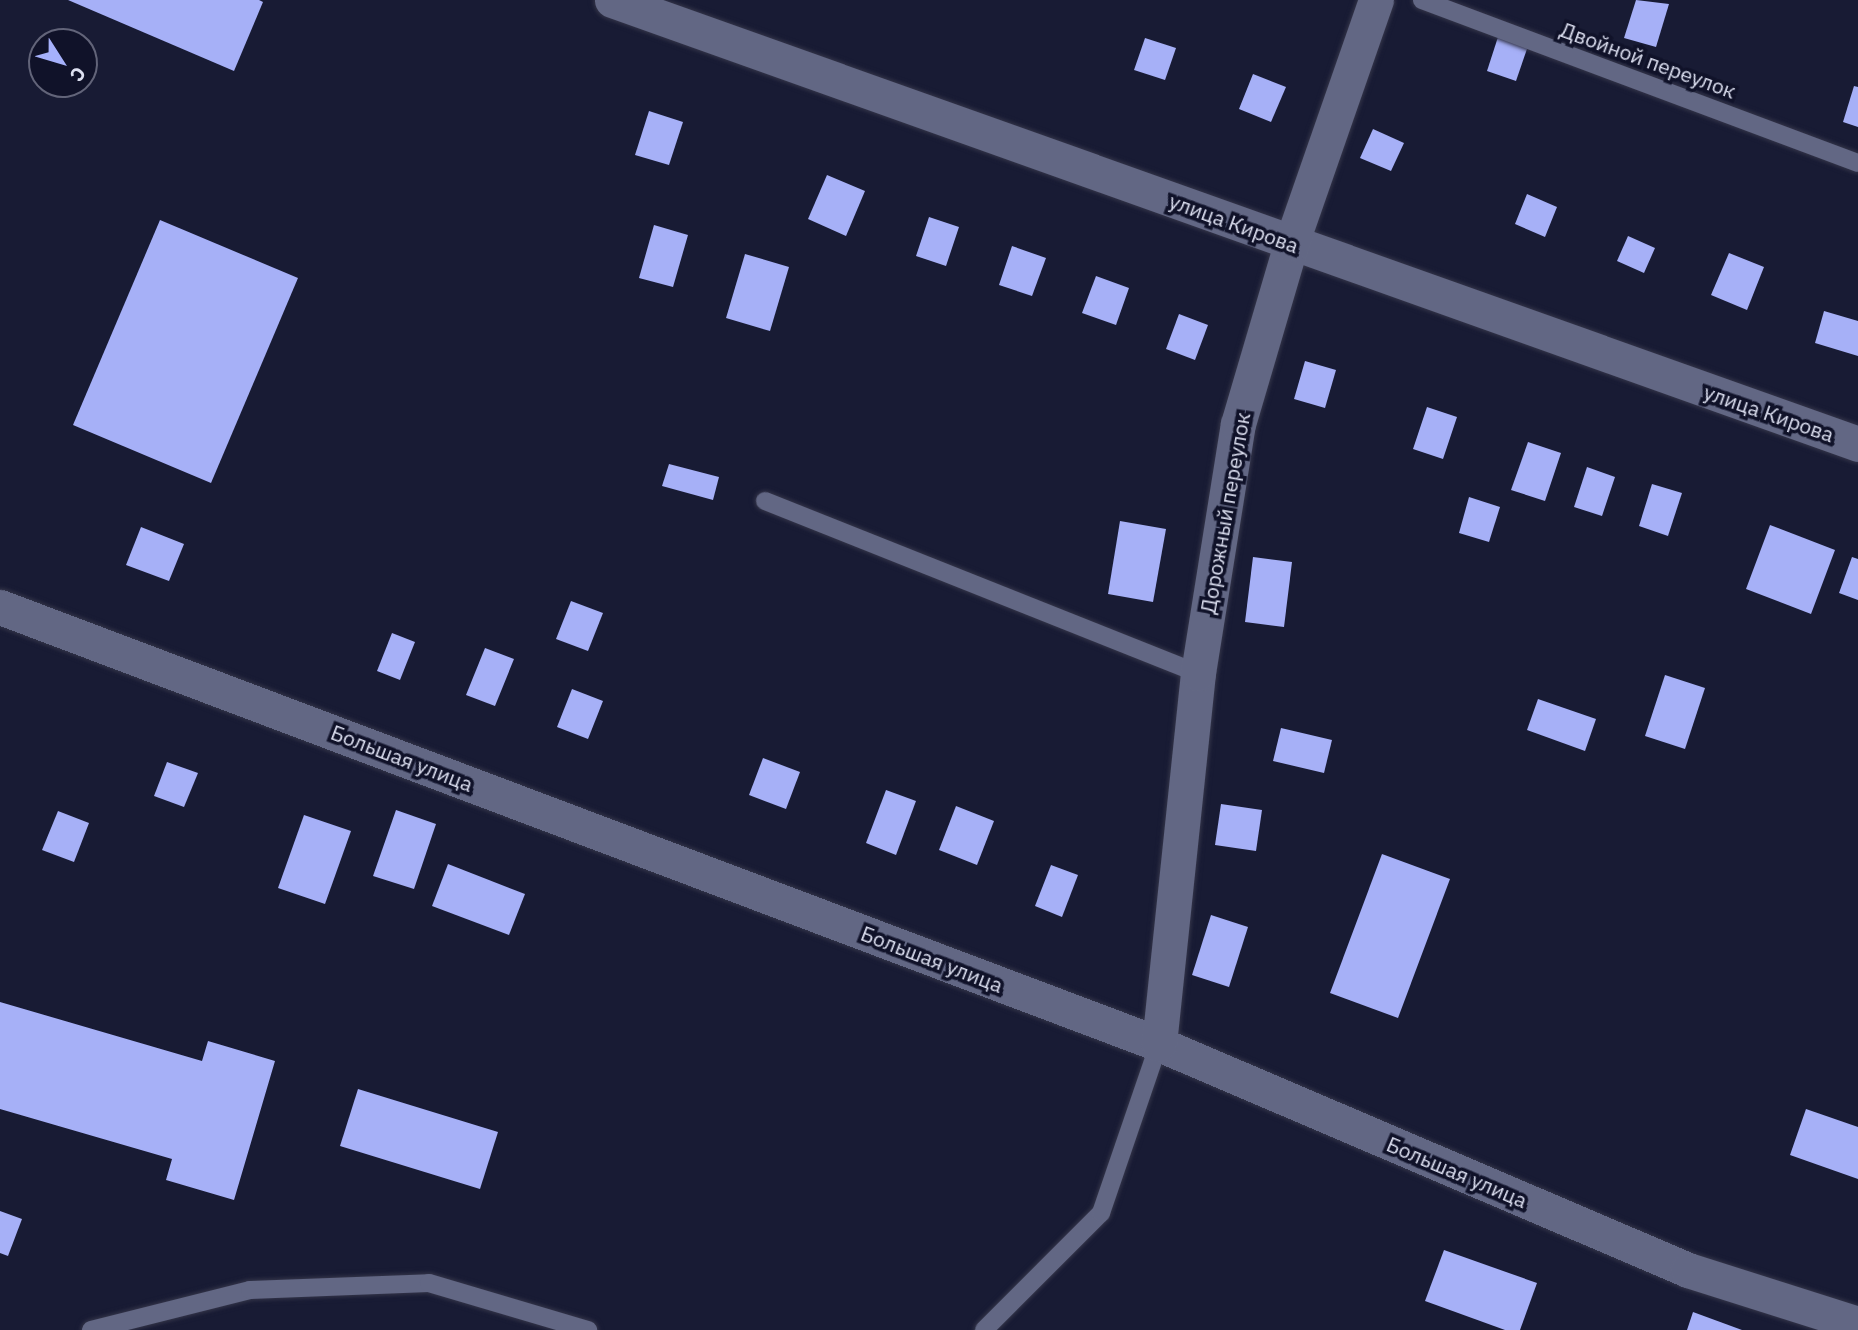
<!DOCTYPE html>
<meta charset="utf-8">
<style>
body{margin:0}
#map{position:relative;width:1858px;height:1330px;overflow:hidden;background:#181b34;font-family:"IBM Plex Sans",sans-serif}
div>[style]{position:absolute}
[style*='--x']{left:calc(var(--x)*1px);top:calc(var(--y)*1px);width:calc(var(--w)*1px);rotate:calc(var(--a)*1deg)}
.building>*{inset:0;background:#a6b0f7}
.roads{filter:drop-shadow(0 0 2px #343549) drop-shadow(0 0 2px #343549)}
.service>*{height:18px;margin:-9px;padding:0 9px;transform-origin:9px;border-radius:9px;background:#626784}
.minor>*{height:35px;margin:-17.5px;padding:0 17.5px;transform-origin:17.5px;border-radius:17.5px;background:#626784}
span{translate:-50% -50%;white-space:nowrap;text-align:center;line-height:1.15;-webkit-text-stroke:7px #101229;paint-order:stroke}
.street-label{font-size:21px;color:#dcdff0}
.north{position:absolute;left:28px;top:28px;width:70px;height:70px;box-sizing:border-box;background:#101229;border:2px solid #626479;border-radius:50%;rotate:127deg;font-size:19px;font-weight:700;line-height:28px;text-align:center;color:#dcdff0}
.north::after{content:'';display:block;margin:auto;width:24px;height:32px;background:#a6b1fc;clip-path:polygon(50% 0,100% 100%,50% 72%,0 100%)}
</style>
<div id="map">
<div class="building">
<div style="clip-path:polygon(68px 0,259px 0,263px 2px,234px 71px)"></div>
<div style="clip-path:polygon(1636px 0,1669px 4px,1656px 47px,1624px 38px)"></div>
<div style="clip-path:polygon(1498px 37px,1528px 46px,1516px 81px,1487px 71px)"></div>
<div style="clip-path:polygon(1145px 38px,1176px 48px,1165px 80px,1134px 70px)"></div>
<div style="clip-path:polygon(1253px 74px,1286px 87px,1271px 122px,1239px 109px)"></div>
<div style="clip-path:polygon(1854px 86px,1858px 87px,1858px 127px,1843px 122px)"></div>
<div style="clip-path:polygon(649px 111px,683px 122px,669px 165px,635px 155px)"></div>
<div style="clip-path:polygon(1373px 129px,1404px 143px,1391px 171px,1360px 158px)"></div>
<div style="clip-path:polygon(827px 175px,865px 191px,846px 236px,808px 219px)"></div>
<div style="clip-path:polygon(1527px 194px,1557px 207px,1545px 237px,1515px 224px)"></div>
<div style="clip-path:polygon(929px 217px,959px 227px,946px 266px,916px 256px)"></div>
<div style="clip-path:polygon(160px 220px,298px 278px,211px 483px,73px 425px)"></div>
<div style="clip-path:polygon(654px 225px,688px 235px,673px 287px,639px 278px)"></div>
<div style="clip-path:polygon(1628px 236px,1655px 248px,1644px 273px,1617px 261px)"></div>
<div style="clip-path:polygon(1012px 246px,1046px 258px,1032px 296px,999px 285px)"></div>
<div style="clip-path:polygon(1729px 253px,1764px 267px,1747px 310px,1711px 295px)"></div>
<div style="clip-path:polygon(745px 254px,789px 267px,770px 331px,726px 318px)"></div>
<div style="clip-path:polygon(1096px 276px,1129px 288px,1116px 325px,1082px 313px)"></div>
<div style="clip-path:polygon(1824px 311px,1858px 321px,1858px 356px,1815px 343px)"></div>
<div style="clip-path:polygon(1179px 314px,1208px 325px,1195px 360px,1166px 349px)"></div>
<div style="clip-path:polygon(1305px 361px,1336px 370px,1325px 408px,1294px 399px)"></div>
<div style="clip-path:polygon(1427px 407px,1457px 417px,1443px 459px,1413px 449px)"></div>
<div style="clip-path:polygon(1528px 442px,1561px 453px,1545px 501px,1511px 490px)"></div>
<div style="clip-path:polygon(669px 464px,719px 477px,713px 500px,662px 486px)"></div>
<div style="clip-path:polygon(1587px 467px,1615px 477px,1602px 516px,1574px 507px)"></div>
<div style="clip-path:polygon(1652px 484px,1682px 493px,1668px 536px,1639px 526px)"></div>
<div style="clip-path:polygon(1469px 497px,1500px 507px,1489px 542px,1459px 533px)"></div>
<div style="clip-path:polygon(1120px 521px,1166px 529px,1153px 602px,1108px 594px)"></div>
<div style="clip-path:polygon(1770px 525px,1835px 550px,1811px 614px,1746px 589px)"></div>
<div style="clip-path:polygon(141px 527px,184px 544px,169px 581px,126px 565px)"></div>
<div style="clip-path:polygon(1253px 557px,1292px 562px,1284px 627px,1245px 622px)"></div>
<div style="clip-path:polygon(1852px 557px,1858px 559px,1858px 600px,1839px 593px)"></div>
<div style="clip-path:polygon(571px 601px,603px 613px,588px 651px,556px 639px)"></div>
<div style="clip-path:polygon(392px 633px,415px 642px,400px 680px,377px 671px)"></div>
<div style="clip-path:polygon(485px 648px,514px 659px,495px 706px,466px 695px)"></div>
<div style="clip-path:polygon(1665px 675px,1705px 688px,1685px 749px,1645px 736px)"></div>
<div style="clip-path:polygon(572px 689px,603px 701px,588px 739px,557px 727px)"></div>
<div style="clip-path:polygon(1538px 699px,1596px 719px,1585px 751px,1527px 730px)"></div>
<div style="clip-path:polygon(1281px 728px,1332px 740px,1324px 773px,1273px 761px)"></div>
<div style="clip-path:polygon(763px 758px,800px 772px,786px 809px,749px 795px)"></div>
<div style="clip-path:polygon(167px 762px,198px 773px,184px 807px,154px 796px)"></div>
<div style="clip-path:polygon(886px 790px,916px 801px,896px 855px,866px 843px)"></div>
<div style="clip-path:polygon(1221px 804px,1262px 810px,1256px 851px,1215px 845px)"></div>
<div style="clip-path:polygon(956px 806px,994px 821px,977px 865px,939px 850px)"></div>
<div style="clip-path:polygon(396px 810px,436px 824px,414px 889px,373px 876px)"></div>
<div style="clip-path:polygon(58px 811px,89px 823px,74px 862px,42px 850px)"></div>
<div style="clip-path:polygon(304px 815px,351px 831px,325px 904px,278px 888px)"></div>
<div style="clip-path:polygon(1382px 854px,1450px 879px,1398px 1018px,1330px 993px)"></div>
<div style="clip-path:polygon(448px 864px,525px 894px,509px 935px,432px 906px)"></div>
<div style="clip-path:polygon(1051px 865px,1078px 875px,1062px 917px,1035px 906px)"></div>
<div style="clip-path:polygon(1211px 915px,1248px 927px,1229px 987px,1192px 975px)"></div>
<div style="clip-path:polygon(0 1002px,202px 1061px,208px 1041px,275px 1061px,234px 1200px,166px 1180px,172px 1159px,0 1109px)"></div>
<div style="clip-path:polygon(358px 1089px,498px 1132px,480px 1189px,340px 1146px)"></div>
<div style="clip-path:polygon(1806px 1109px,1858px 1127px,1858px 1179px,1790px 1155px)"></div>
<div style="clip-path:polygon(0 1211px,22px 1219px,8px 1256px,0 1253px)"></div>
<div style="clip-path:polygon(1444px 1250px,1537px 1283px,1520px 1330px,1505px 1330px,1425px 1301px)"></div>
<div style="clip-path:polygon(1693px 1312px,1742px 1330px,1687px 1330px)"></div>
</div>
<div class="roads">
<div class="service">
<div style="--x:1422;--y:0;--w:465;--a:20.5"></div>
<div style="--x:765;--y:501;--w:466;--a:21.7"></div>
<div style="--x:91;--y:1330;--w:164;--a:-14.1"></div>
<div style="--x:250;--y:1290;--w:179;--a:-2.2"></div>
<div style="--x:429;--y:1283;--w:166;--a:16.5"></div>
<div style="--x:984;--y:1330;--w:165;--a:-45"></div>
<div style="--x:1101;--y:1213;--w:179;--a:-71.1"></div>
</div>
<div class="minor">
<div style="--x:612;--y:0;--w:1323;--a:19.61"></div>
<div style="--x:0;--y:607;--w:1239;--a:20.66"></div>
<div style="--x:1159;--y:1044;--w:575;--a:23.13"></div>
<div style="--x:1688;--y:1270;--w:178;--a:17.6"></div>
<div style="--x:1159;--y:1044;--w:373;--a:-84"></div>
<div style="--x:1198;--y:673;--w:252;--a:-80.9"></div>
<div style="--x:1238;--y:424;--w:188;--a:-73.6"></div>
<div style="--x:1291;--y:244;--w:258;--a:-70.8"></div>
</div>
</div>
<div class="street-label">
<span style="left:1648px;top:60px;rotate:20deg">Двойной переулок</span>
<span style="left:1234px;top:223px;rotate:20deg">улица Кирова</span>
<span style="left:1769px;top:413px;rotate:19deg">улица Кирова</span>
<span style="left:1225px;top:513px;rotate:-80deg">Дорожный переулок</span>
<span style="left:402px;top:758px;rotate:21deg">Большая улица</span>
<span style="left:932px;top:959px;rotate:21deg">Большая улица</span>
<span style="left:1457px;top:1172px;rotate:23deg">Большая улица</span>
</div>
<div class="north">С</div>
</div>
